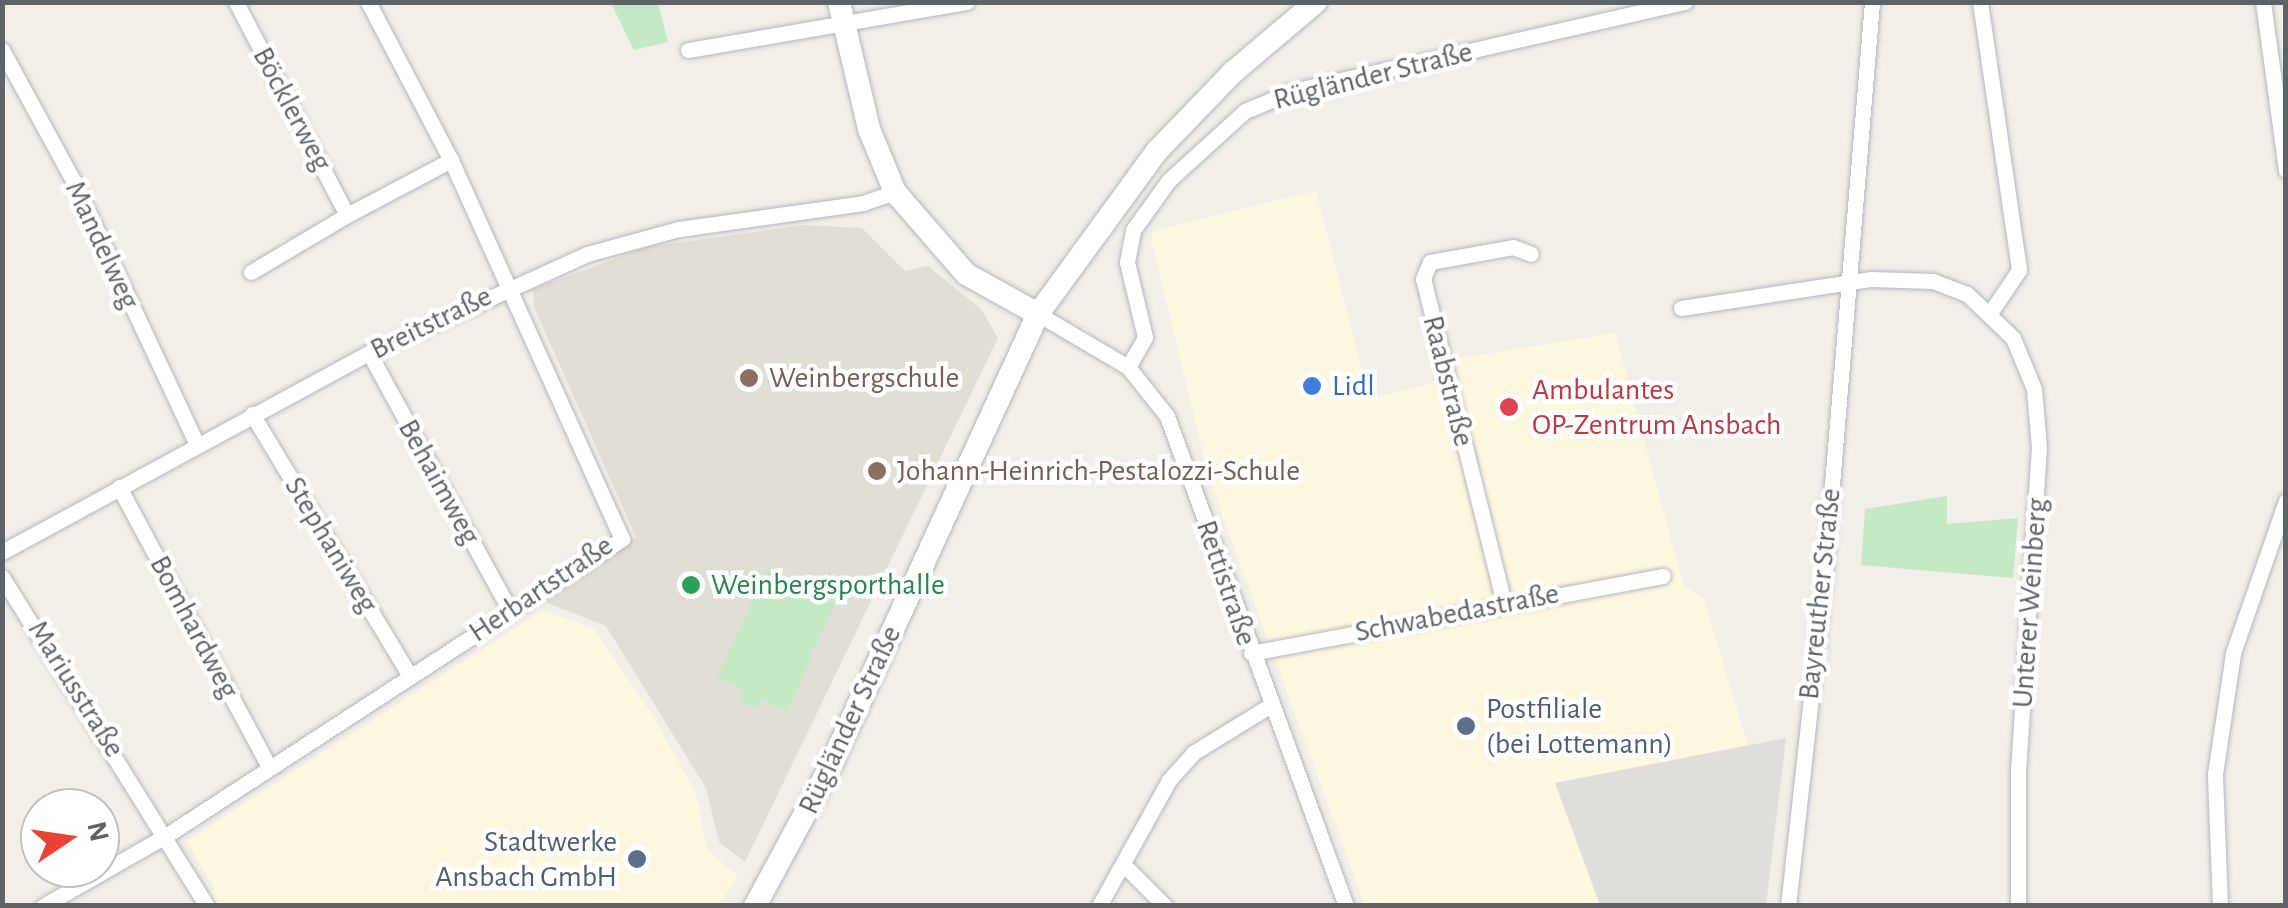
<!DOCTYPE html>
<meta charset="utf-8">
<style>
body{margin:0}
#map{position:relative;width:2288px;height:908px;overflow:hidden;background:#f1efe8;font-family:"Alegreya Sans",sans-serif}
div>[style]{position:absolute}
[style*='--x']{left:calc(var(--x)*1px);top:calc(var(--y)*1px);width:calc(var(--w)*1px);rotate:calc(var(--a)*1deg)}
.commercial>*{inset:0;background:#fef7e0}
.industrial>*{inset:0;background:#e0deda}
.education>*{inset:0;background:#e1ded6}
.green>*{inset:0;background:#c5e8c5}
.roads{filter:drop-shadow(0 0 2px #b5b8bc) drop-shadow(0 0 2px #b5b8bc)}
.street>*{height:15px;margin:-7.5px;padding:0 7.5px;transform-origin:7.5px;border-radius:7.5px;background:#fff}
.secondary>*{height:22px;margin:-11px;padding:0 11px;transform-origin:11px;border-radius:11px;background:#fff}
.dots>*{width:28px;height:28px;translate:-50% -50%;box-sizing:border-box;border:5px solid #fff;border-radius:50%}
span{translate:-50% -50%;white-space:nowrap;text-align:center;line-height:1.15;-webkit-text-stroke:9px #fff;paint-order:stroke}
.street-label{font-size:30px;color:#5f6368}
.education-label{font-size:30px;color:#785e54}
.left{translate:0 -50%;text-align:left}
.shop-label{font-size:30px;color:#366cbe}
.health-label{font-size:30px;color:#be3a42}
.leisure-label{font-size:30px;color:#27864d}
.service-label{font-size:30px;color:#4e5e75}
.right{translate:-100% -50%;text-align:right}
.frame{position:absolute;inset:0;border:5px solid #5f6368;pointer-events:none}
.north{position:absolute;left:20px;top:788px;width:100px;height:100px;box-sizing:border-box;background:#fff;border:2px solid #bfc1c3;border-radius:50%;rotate:77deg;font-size:28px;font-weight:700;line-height:40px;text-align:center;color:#5f6368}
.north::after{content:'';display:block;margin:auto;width:35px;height:45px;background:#ea4335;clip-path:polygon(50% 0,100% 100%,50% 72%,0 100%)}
</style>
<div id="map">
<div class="commercial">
<div style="clip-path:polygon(1316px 191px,1369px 399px,1440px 381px,1436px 362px,1615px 333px,1684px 587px,1703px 597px,1748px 745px,1555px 783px,1600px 905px,1365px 905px,1209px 478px,1151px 239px,1154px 231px)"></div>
<div style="clip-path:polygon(543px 610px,594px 629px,651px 713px,696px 793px,707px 850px,738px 876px,719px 905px,187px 906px,215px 889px,187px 841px)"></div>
</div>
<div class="industrial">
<div style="clip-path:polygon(1786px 738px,1766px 905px,1600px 905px,1555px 783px)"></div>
</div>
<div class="education">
<div style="clip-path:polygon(803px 225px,862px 228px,905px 271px,928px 266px,981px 309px,998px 338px,745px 862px,719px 842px,706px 788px,606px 626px,545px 602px,636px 537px,534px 307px,533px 289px,647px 247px)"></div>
</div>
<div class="green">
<div style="clip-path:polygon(611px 3px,658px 3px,668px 42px,634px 50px)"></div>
<div style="clip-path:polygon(1947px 496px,1947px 524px,2018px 518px,2013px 578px,1861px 565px,1865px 509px)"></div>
<div style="clip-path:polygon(766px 570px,835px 603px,787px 712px,762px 699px,755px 708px,740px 701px,743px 690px,717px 678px)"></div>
</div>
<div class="roads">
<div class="street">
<div style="--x:236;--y:2;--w:240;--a:62.5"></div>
<div style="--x:347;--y:215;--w:118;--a:-27.9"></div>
<div style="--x:1980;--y:2;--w:271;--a:81.7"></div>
<div style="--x:2019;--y:270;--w:52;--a:124"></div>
<div style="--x:2263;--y:2;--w:170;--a:82.2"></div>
<div style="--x:2;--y:50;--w:150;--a:61.4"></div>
<div style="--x:74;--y:182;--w:289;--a:64.9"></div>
<div style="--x:688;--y:50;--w:283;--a:-9.8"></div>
<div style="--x:251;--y:272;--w:112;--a:-30.7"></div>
<div style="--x:1681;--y:308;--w:191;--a:-8.7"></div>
<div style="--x:1870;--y:279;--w:63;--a:1.8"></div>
<div style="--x:1933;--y:281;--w:36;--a:21"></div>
<div style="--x:1967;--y:294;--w:64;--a:43.7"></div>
<div style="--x:2013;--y:338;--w:55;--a:67.6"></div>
<div style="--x:2034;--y:389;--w:58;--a:85.1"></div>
<div style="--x:2039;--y:447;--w:322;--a:93.7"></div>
<div style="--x:2018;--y:768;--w:138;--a:90"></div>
<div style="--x:1038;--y:314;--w:104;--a:30.5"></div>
<div style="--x:1128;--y:367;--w:63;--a:51.5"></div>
<div style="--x:1167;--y:416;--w:522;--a:69.93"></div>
<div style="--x:369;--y:353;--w:294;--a:61.3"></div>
<div style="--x:1128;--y:367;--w:34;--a:-60"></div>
<div style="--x:1145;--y:337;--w:77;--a:-103.5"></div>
<div style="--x:1127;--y:262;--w:33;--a:-79"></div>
<div style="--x:1133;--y:230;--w:62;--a:-54.2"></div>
<div style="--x:1169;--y:180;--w:103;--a:-42.2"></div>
<div style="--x:1245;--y:111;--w:52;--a:-22.6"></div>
<div style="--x:1293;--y:91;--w:402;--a:-12.8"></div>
<div style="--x:252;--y:414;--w:306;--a:58.9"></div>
<div style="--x:119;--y:487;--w:318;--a:61.8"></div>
<div style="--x:2;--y:552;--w:417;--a:-28.5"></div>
<div style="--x:369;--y:353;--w:239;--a:-24.4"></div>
<div style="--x:587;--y:254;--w:95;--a:-15.2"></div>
<div style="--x:679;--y:229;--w:186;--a:-8"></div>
<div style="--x:863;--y:203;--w:34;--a:-19"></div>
<div style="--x:2;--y:577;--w:388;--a:58.1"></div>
<div style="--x:1504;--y:603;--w:334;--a:-104"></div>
<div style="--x:1423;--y:279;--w:18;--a:-68"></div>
<div style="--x:1430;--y:262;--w:84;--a:-10.2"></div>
<div style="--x:1513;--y:247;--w:19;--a:21"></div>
<div style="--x:1251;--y:653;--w:419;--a:-10.6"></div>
<div style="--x:1123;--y:864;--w:59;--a:45"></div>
<div style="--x:43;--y:906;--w:143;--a:-29.8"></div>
<div style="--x:167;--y:835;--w:543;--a:-33.05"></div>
<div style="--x:622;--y:539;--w:416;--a:-114.3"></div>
<div style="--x:451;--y:160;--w:178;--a:-117.7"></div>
<div style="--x:1099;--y:906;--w:144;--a:-60.9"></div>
<div style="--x:1169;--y:780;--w:36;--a:-48"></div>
<div style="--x:1193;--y:753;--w:89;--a:-31.7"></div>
<div style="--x:1788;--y:906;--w:339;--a:-83.7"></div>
<div style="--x:1825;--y:569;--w:569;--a:-85.26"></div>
<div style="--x:2220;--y:906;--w:132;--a:-92.2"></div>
<div style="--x:2215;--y:774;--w:122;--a:-81.5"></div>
<div style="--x:2233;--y:653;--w:161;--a:-70.8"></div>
</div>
<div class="secondary">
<div style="--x:839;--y:2;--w:130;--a:76.7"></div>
<div style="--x:869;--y:129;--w:68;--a:67.6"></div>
<div style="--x:895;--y:192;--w:108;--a:49.1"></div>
<div style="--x:966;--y:274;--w:82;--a:29.1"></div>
<div style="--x:755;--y:906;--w:156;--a:-61.6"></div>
<div style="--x:829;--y:769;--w:501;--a:-65.33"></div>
<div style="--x:1038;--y:314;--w:202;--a:-53.9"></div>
<div style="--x:1157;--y:151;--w:108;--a:-46.1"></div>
<div style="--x:1232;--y:73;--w:110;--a:-40.2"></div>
</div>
</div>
<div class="dots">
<div style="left:749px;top:378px;background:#8d6e63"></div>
<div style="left:1312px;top:386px;background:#3f7fe0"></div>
<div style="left:1509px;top:407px;background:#e0444e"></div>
<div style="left:877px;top:471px;background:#8d6e63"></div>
<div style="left:691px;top:585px;background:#2e9e5b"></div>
<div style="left:1466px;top:726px;background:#5c6f8a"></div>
<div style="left:637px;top:859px;background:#5c6f8a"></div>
</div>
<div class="street-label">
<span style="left:1373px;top:76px;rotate:-14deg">Rügländer Straße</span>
<span style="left:292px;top:109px;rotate:62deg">Böcklerweg</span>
<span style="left:102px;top:245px;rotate:65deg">Mandelweg</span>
<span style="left:431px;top:323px;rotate:-26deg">Breitstraße</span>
<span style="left:1448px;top:381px;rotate:76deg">Raabstraße</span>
<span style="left:439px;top:482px;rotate:61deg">Behaimweg</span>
<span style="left:331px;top:545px;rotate:59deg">Stephaniweg</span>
<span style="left:1226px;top:583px;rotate:71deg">Rettistraße</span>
<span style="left:541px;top:589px;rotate:-34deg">Herbartstraße</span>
<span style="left:1820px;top:594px;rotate:-84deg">Bayreuther Straße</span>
<span style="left:2030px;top:603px;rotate:-86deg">Unterer Weinberg</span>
<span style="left:1457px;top:613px;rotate:-11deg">Schwabedastraße</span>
<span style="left:194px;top:627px;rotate:62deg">Bomhardweg</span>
<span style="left:76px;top:689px;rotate:58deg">Mariusstraße</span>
<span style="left:850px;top:720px;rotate:-65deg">Rügländer Straße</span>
</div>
<div class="education-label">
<span class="left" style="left:769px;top:378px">Weinbergschule</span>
<span class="left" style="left:897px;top:471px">Johann-Heinrich-Pestalozzi-Schule</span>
</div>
<div class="shop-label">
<span class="left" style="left:1332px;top:386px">Lidl</span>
</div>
<div class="health-label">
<span class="left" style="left:1532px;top:407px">Ambulantes<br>OP-Zentrum Ansbach</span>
</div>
<div class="leisure-label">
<span class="left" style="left:711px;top:585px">Weinbergsporthalle</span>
</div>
<div class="service-label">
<span class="left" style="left:1486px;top:726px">Postfiliale<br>(bei Lottemann)</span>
<span class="right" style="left:617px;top:859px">Stadtwerke<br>Ansbach GmbH</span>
</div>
<div class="frame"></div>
<div class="north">N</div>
</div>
